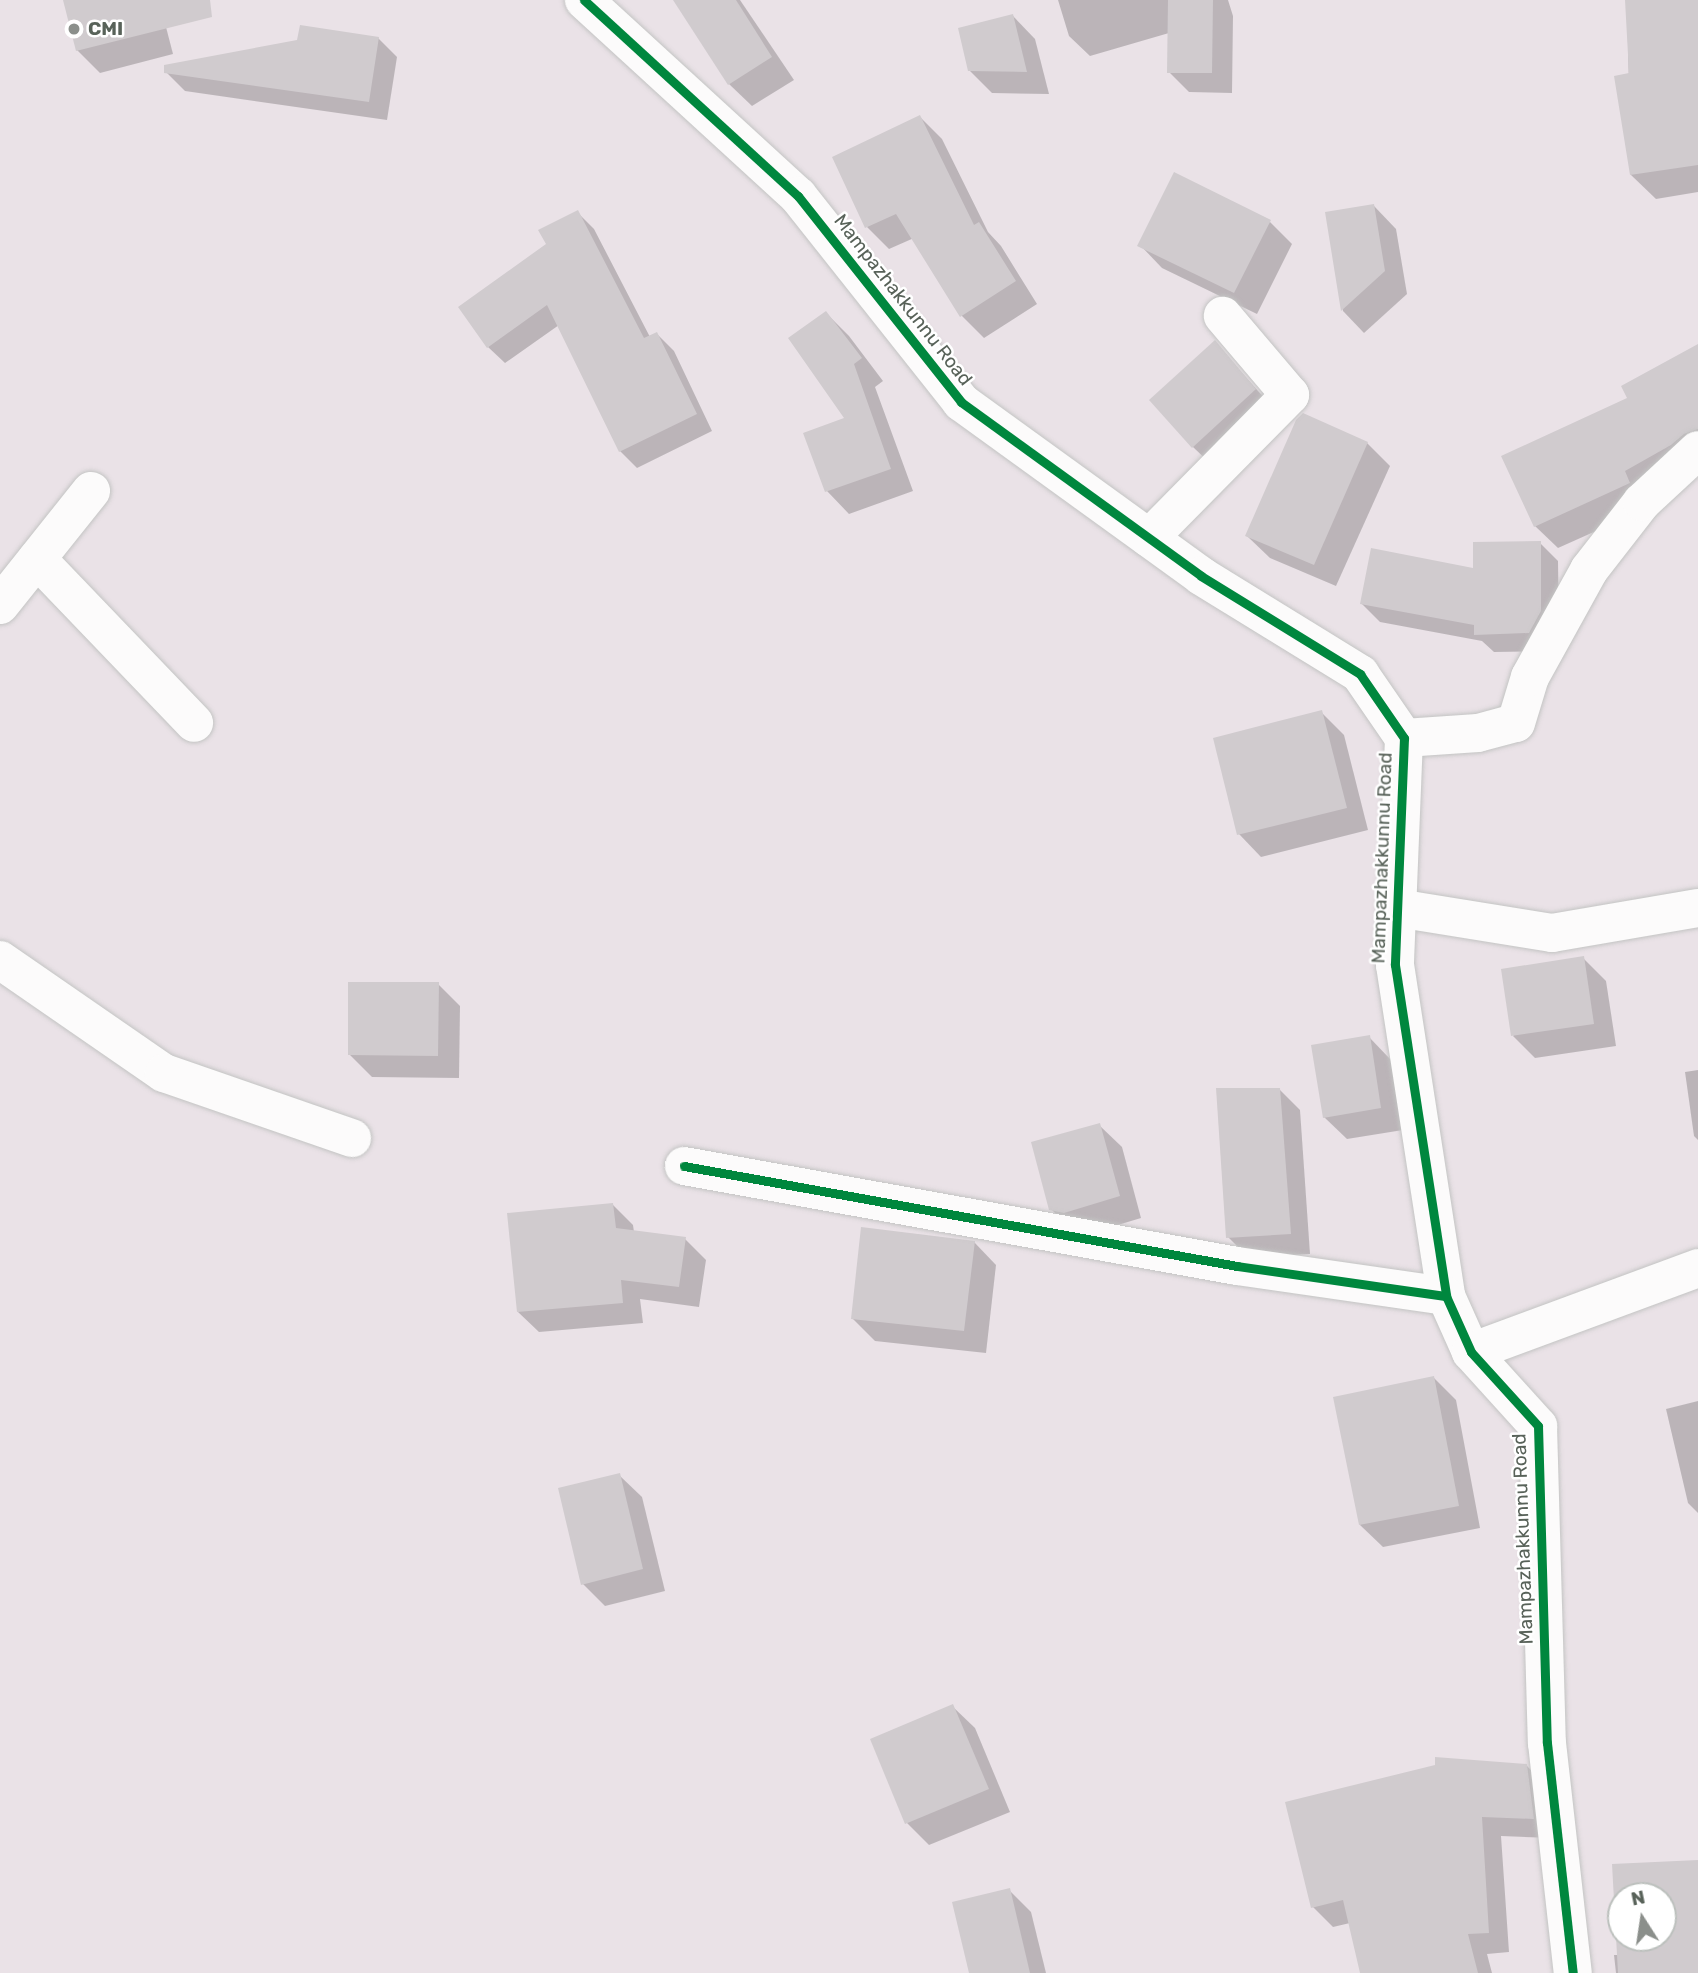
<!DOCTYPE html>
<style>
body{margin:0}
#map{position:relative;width:1698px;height:1973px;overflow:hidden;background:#eae2e7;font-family:Rubik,sans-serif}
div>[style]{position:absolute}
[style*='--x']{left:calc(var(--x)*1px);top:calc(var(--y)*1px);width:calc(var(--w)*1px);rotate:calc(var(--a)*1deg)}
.shadow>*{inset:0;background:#0003}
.building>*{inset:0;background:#d0cbce}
.roads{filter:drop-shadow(0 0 2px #c3c4c3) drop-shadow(0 0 2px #c3c4c3)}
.street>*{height:38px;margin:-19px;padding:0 19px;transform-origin:19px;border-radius:19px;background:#fcfbfb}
.cycleway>*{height:9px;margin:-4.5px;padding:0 4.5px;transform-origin:4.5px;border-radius:4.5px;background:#00873e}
.dots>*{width:19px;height:19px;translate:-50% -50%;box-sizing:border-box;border:4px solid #fff;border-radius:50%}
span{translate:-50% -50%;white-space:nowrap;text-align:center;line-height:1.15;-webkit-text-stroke:5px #fff;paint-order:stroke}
.poi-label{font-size:19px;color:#586259;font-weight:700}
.left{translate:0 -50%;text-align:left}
.street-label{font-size:19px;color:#586259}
.north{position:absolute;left:1607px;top:1882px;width:70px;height:70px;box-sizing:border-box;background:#fff;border:2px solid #bcc0bd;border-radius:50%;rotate:348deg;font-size:19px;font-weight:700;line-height:28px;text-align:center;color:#586259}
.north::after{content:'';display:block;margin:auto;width:24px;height:32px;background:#8b8f8b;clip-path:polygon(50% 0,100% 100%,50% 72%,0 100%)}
</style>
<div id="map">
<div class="shadow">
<div style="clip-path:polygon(64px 0,159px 0,173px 54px,100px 73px,77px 50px)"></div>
<div style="clip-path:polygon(695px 0,740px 0,794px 80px,752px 106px,729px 84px)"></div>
<div style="clip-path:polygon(1058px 0,1228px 0,1233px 16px,1232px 93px,1189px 92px,1169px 72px,1169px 33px,1090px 56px,1069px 36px)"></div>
<div style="clip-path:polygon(1627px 0,1698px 0,1698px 192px,1656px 199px,1631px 175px)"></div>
<div style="clip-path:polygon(1013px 16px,1035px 39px,1049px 94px,992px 93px,969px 70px)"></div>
<div style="clip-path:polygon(378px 38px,397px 57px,387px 120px,185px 91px,166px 72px)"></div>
<div style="clip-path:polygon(920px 117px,942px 139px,988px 232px,1001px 246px,1037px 304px,984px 338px,962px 316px,914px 238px,889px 249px,867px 227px)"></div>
<div style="clip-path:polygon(1374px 206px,1396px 229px,1407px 294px,1364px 333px,1343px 311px,1327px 213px)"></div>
<div style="clip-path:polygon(577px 212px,594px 229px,650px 337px,657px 334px,674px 351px,712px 431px,637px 468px,620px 451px,559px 325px,505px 363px,488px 347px)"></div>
<div style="clip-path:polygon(1270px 222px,1292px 244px,1257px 314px,1162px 268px,1140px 245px)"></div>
<div style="clip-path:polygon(826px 313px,849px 336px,883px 381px,875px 387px,913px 491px,849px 514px,827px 491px,805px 434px,847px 418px)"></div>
<div style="clip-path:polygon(1215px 343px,1277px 412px,1216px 469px,1193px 447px)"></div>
<div style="clip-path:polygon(1698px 346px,1698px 463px,1652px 506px,1558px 548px,1535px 526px,1630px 399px)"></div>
<div style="clip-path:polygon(1367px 443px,1390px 466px,1336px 586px,1270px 558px,1247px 536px)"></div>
<div style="clip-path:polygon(1540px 543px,1558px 561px,1559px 630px,1547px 651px,1494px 652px,1482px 641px,1380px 622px,1362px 604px,1475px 570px)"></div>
<div style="clip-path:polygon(1321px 712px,1344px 735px,1368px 830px,1261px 857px,1239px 834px)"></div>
<div style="clip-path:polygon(1583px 958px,1606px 981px,1616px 1046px,1535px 1058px,1513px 1036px)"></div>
<div style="clip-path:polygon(438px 984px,460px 1006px,459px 1078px,372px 1077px,350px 1055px)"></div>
<div style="clip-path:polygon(1369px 1037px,1391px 1060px,1403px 1130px,1347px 1139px,1324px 1117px)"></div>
<div style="clip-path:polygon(1698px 1070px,1698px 1140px,1694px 1136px,1685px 1072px)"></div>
<div style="clip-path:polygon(1280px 1090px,1300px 1110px,1310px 1254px,1248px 1257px,1228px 1237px)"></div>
<div style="clip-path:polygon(1099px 1125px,1122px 1147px,1141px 1218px,1088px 1234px,1074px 1232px,1051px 1209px)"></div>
<div style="clip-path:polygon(613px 1205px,633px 1225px,634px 1232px,685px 1239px,706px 1260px,699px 1307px,640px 1299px,643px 1323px,539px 1332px,518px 1312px)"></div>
<div style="clip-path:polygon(974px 1242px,996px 1265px,986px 1353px,875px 1341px,852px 1318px)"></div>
<div style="clip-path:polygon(1434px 1378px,1456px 1400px,1480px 1528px,1383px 1547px,1360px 1525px)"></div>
<div style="clip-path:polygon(1698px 1401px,1698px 1513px,1688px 1503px,1666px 1409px)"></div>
<div style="clip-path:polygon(619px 1475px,642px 1497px,665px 1591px,605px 1606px,583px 1584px)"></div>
<div style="clip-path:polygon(952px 1706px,975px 1728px,1010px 1812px,929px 1845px,907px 1823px)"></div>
<div style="clip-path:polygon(1527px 1766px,1547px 1786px,1553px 1838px,1501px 1836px,1509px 1952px,1487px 1954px,1492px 1973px,1362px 1973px,1350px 1923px,1333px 1927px,1313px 1907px)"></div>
<div style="clip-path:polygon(evenodd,1698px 1862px,1698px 1973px,1616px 1973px,1614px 1955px,1619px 1955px,1614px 1866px,1698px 1862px,1621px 1896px,1663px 1896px,1663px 1938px,1621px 1938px,1621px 1896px)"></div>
<div style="clip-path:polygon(1009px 1890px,1031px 1912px,1046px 1973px,971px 1973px)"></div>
</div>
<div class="building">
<div style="clip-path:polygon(63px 0,210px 0,212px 17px,76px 51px)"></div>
<div style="clip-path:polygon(673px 0,736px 0,772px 57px,728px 85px)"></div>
<div style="clip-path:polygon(1168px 0,1213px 0,1212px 73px,1167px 73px)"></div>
<div style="clip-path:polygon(1625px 0,1698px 0,1698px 165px,1630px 175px,1614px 76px,1629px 73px)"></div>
<div style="clip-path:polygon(1013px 14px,1027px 72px,968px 71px,958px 28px)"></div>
<div style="clip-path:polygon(300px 25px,379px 37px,369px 102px,164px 73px,164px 65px,297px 40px)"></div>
<div style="clip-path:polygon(920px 115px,974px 225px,979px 222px,1016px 281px,960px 317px,896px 214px,865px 228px,832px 157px)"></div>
<div style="clip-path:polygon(1174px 172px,1271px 220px,1234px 293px,1137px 246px)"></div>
<div style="clip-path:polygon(1374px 204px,1385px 271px,1341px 311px,1325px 212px)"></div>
<div style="clip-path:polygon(578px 210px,644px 338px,657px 332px,697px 414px,619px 452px,547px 305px,487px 348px,458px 307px,546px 244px,538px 230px)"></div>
<div style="clip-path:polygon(826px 311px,862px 358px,854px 364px,891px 469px,825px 492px,803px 433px,844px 418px,788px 338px)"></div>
<div style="clip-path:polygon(1215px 340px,1256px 389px,1192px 448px,1149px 400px)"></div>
<div style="clip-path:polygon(1698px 344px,1698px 429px,1684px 434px,1671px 445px,1625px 471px,1630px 483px,1534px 527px,1501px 456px,1627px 398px,1621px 386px)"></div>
<div style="clip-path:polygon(1303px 413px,1368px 442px,1314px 565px,1245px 536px,1296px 420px)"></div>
<div style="clip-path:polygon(1541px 541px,1541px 611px,1529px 633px,1474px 635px,1474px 625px,1360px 604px,1371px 548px,1473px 568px,1473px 542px)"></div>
<div style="clip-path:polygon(1322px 710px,1347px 808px,1237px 835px,1213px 738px)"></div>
<div style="clip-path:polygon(1584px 956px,1594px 1024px,1511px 1036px,1501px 969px)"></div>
<div style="clip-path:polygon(348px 982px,439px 982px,438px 1056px,348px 1055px)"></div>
<div style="clip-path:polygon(1370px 1035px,1381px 1108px,1323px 1118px,1311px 1045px)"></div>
<div style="clip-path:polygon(1216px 1088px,1280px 1088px,1291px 1234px,1226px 1238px)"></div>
<div style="clip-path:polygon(1100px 1123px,1120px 1196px,1064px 1213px,1049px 1210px,1031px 1142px)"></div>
<div style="clip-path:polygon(613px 1203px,616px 1228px,686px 1237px,679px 1287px,621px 1280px,623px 1303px,517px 1312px,507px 1213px)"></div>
<div style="clip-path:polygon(861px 1227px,975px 1241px,964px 1331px,851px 1319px)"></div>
<div style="clip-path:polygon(1434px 1376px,1459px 1506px,1359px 1525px,1333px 1397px)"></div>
<div style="clip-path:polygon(620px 1473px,643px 1569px,581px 1585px,558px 1488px)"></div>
<div style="clip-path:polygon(953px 1704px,989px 1789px,905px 1824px,870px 1739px)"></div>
<div style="clip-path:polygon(1435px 1757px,1527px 1764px,1534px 1819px,1482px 1817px,1489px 1933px,1468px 1934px,1478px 1973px,1360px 1973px,1343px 1900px,1311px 1908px,1285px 1802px,1435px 1765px)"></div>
<div style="clip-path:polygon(evenodd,1698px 1860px,1698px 1973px,1618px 1973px,1612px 1864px,1698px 1860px,1621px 1896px,1663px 1896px,1663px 1938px,1621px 1938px,1621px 1896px)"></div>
<div style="clip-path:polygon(1010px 1888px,1030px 1973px,969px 1973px,952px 1902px)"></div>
</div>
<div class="roads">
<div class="street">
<div style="--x:584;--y:0;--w:290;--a:42.5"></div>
<div style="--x:798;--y:196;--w:263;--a:51.6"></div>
<div style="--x:961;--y:402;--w:296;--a:35.9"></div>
<div style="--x:1201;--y:576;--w:187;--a:31.6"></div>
<div style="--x:1360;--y:674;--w:78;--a:55.5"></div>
<div style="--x:1404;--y:738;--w:227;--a:92.3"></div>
<div style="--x:1395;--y:965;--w:335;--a:81.2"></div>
<div style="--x:1446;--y:1296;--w:61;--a:65.9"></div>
<div style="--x:1471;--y:1352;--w:100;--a:47.8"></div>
<div style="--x:1538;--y:1426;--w:317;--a:88.4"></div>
<div style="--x:1547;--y:1743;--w:231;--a:83.6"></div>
<div style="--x:1149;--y:538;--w:201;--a:-45.4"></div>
<div style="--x:1290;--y:395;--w:104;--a:-130.3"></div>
<div style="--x:37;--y:559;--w:227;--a:46.2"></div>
<div style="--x:0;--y:605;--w:146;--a:-51.4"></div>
<div style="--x:1404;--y:738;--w:74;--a:-3.9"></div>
<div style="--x:1478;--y:733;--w:39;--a:-15"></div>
<div style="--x:1516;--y:723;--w:48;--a:-73.1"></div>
<div style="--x:1530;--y:677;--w:122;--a:-61.1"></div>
<div style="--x:1589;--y:570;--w:86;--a:-52.1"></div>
<div style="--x:1642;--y:502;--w:76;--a:-42.9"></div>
<div style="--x:1397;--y:908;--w:157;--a:9.2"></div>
<div style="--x:1552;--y:933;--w:148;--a:-9.7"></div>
<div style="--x:0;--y:960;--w:199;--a:34.6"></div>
<div style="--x:164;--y:1073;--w:199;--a:19.1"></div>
<div style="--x:684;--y:1166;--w:562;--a:10.25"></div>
<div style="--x:1237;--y:1266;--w:211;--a:8.2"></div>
<div style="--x:1471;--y:1352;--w:242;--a:-20.3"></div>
</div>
</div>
<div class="cycleway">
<div style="--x:584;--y:0;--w:290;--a:42.5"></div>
<div style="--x:798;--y:196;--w:263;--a:51.6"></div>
<div style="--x:961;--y:402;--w:296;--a:35.9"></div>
<div style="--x:1201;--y:576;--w:187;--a:31.6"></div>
<div style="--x:1360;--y:674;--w:78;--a:55.5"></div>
<div style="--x:1404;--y:738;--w:227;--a:92.3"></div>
<div style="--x:1395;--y:965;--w:335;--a:81.2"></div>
<div style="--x:1446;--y:1296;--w:61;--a:65.9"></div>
<div style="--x:1471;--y:1352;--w:100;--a:47.8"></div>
<div style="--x:1538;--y:1426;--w:317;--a:88.4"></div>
<div style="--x:1547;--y:1743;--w:231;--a:83.6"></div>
<div style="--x:684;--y:1166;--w:562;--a:10.25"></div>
<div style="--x:1237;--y:1266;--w:211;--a:8.2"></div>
</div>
<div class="dots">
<div style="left:74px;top:29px;background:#8b8f8b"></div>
</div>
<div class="poi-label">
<span class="left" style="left:88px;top:29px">CMI</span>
</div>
<div class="street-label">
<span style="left:903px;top:300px;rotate:52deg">Mampazhakkunnu Road</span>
<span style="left:1382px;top:858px;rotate:-88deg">Mampazhakkunnu Road</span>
<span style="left:1523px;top:1539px;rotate:-92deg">Mampazhakkunnu Road</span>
</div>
<div class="north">N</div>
</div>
